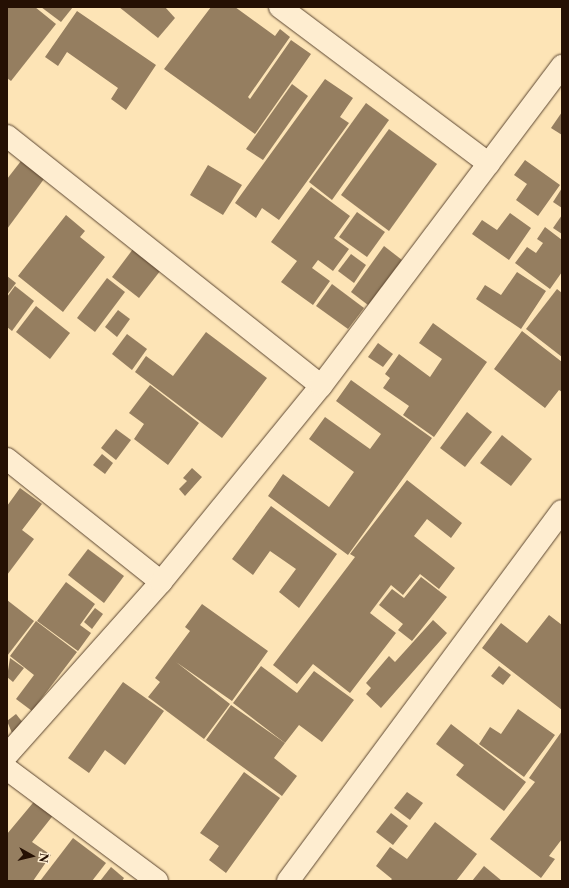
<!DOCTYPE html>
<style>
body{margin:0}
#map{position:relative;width:569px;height:888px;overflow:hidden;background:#fde4b6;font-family:"Libre Caslon Text",serif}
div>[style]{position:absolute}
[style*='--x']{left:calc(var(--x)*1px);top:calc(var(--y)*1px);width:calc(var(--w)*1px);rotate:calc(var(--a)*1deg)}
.building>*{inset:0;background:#957e60}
.roads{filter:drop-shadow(0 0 1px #5b4530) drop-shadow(0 0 1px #5b4530)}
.minor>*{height:22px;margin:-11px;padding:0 11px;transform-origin:11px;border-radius:11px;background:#feedd0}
span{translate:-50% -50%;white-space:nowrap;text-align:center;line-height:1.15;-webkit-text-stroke:3px #feedd0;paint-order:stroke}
.frame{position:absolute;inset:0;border:8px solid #251003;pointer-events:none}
.north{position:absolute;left:12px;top:836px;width:40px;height:40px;-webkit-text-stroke:3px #feedd0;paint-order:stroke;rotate:98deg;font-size:11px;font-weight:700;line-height:16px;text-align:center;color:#251003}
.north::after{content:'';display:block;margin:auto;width:14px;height:18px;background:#251003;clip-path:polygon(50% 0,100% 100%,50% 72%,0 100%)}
</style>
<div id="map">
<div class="building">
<div style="clip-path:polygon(7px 7px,35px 7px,56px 24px,11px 81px,7px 78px)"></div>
<div style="clip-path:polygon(41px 7px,73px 7px,61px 22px)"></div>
<div style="clip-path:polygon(119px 7px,165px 7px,175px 18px,158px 38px)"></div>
<div style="clip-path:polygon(211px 7px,235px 7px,275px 36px,280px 29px,290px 37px,248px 97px,250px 99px,291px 40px,311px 54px,255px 134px,164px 69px)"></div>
<div style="clip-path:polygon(77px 11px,156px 65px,126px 110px,111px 99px,118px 88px,67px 52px,58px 66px,45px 57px)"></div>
<div style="clip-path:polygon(325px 79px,353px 98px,340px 117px,349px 123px,279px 220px,262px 208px,256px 218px,235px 203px)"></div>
<div style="clip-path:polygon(292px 84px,308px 96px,263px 160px,246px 149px)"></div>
<div style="clip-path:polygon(366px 103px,389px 120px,332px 200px,309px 182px)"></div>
<div style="clip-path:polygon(562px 112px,562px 135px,551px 128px)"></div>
<div style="clip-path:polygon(389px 129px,437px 164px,389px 231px,341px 195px)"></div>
<div style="clip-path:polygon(525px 160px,560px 185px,538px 216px,516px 200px,527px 184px,514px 175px)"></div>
<div style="clip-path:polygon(21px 161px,44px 179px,7px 229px,7px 179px)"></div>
<div style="clip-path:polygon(208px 165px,242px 185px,223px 215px,190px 195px)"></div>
<div style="clip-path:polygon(311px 187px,350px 216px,334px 238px,349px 249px,333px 271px,318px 260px,312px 268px,330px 281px,313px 305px,281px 282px,297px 261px,271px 242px)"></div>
<div style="clip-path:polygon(562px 188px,562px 208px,553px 202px)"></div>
<div style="clip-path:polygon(357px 212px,385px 232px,367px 257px,339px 237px)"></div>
<div style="clip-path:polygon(510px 213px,531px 228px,509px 260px,472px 234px,482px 220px,497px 230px)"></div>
<div style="clip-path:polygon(66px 215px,85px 231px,80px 237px,105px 257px,63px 312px,18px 276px)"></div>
<div style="clip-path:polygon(562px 215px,562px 234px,553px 228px)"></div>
<div style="clip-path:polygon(545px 227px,562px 240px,562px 272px,550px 289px,515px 263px,527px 247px,536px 253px,543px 243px,537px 239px)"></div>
<div style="clip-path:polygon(136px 245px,164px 266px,139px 298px,112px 277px)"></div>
<div style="clip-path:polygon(384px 246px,402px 260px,368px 305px,351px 292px)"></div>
<div style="clip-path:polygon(351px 254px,366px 265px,354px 283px,338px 271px)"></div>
<div style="clip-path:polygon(517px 272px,546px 291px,521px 329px,476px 299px,485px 285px,501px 295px)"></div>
<div style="clip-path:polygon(7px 276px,16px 283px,7px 295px)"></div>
<div style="clip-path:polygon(107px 278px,125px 292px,95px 332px,77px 318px)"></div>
<div style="clip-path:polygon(332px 284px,364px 308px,348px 329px,316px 306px)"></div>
<div style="clip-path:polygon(15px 286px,34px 301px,12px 331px,7px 327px,7px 297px)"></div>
<div style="clip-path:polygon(557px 289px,562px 293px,562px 357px,526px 329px)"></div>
<div style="clip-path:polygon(36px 306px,70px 333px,50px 359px,16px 332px)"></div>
<div style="clip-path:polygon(118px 310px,130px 319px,117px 337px,105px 327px)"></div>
<div style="clip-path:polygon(433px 323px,487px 362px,434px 437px,403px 415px,409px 406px,383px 388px,390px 378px,385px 374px,399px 354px,430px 377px,442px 359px,419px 343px)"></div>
<div style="clip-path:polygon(522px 331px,562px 362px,562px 392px,559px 390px,545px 408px,494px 369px)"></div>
<div style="clip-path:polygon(206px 332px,267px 378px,222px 438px,135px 372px,146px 356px,173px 376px)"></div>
<div style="clip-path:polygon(127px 334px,147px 349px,132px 370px,112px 354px)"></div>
<div style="clip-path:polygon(378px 343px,393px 354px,383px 367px,368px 357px)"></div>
<div style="clip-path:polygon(351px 380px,432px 438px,348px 555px,268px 496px,283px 474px,329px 507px,354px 472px,309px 439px,325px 417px,370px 449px,381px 434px,336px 401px)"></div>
<div style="clip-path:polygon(150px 385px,199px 423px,168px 465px,134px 439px,144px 424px,129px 413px)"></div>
<div style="clip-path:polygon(467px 412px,492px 432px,465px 467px,440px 448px)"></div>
<div style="clip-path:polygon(116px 429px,131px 440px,116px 460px,101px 448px)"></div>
<div style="clip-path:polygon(502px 435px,532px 459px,511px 486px,480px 463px)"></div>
<div style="clip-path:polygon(102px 454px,113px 463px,105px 474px,93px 465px)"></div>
<div style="clip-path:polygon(192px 468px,202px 477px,185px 496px,179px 489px,187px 481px,183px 478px)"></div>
<div style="clip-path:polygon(407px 480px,462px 523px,451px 538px,427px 519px,414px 536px,455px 568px,439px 589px,420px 574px,403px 595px,391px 585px,370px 613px,396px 633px,350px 693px,313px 664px,297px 684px,273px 665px,355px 557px,350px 554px)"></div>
<div style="clip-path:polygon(20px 488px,42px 504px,22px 530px,34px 539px,7px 575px,7px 506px)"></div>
<div style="clip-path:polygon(271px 506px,337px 554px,299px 608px,279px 592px,296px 569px,270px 551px,253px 575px,232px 559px)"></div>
<div style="clip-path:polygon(88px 549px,124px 576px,104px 603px,68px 575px)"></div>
<div style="clip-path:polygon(421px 577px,447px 597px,412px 641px,398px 630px,403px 624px,379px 605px,392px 589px,404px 598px)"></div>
<div style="clip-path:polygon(66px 582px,95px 604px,80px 625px,91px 633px,78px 651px,37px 621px)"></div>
<div style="clip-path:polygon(7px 600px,34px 621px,7px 656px)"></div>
<div style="clip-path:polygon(202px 604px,268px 651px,232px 701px,176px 662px,230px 704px,204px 739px,148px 697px,160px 682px,155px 678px,190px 631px,185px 627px)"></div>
<div style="clip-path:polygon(95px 608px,103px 614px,92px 629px,84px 622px)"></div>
<div style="clip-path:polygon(549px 615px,562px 625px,562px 710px,482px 648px,501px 623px,527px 643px)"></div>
<div style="clip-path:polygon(433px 620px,447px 633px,381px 708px,366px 694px,371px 688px,366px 683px,389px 656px,395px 662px)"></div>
<div style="clip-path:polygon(36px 621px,77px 652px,32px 711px,16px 699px,34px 675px,10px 656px)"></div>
<div style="clip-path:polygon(10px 658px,24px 668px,13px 682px,7px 677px)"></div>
<div style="clip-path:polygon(261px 666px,297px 693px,314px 671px,354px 700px,322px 742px,299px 725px,285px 743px,233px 703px)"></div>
<div style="clip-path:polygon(499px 666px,511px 675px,503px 685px,491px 676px)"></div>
<div style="clip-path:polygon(123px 682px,164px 711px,125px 765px,105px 750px,89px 773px,68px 758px)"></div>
<div style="clip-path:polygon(231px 705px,285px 743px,274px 758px,297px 776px,282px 796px,206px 740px)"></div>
<div style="clip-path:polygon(518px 709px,555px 735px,524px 777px,479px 744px,490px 727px,501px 734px)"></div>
<div style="clip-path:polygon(16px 714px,24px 724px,12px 733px,7px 721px)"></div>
<div style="clip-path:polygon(451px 724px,526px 782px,504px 811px,456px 775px,464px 765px,436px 744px)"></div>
<div style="clip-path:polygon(562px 731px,562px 839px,549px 856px,555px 859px,541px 878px,490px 839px,535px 782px,529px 778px)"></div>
<div style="clip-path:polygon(244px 772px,280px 798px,226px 873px,209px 860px,219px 846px,200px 833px)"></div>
<div style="clip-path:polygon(407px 792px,423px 803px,410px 820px,394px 808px)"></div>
<div style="clip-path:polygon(37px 798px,55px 813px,32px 842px,51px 855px,33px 881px,7px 881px,7px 834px)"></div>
<div style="clip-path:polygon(391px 813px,408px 826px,393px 845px,376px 832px)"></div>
<div style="clip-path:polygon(435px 822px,477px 854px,456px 881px,390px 881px,392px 879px,376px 866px,390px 847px,407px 859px)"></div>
<div style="clip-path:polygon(73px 838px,106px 863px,92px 881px,40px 881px)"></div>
<div style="clip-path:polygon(484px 866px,502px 881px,472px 881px)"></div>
<div style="clip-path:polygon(111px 867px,124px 878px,122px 881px,100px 881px)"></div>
</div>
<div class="roads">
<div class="minor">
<div style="--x:280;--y:7;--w:261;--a:36.9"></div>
<div style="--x:7;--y:136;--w:401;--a:38.5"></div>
<div style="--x:7;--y:459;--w:197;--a:38.6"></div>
<div style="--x:7;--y:755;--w:232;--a:-48.3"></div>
<div style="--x:161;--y:582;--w:253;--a:-50.8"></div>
<div style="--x:321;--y:386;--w:401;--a:-53"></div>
<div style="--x:7;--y:769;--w:187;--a:36.7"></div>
<div style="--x:288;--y:881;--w:460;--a:-53.5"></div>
</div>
</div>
<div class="frame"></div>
<div class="north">N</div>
</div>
